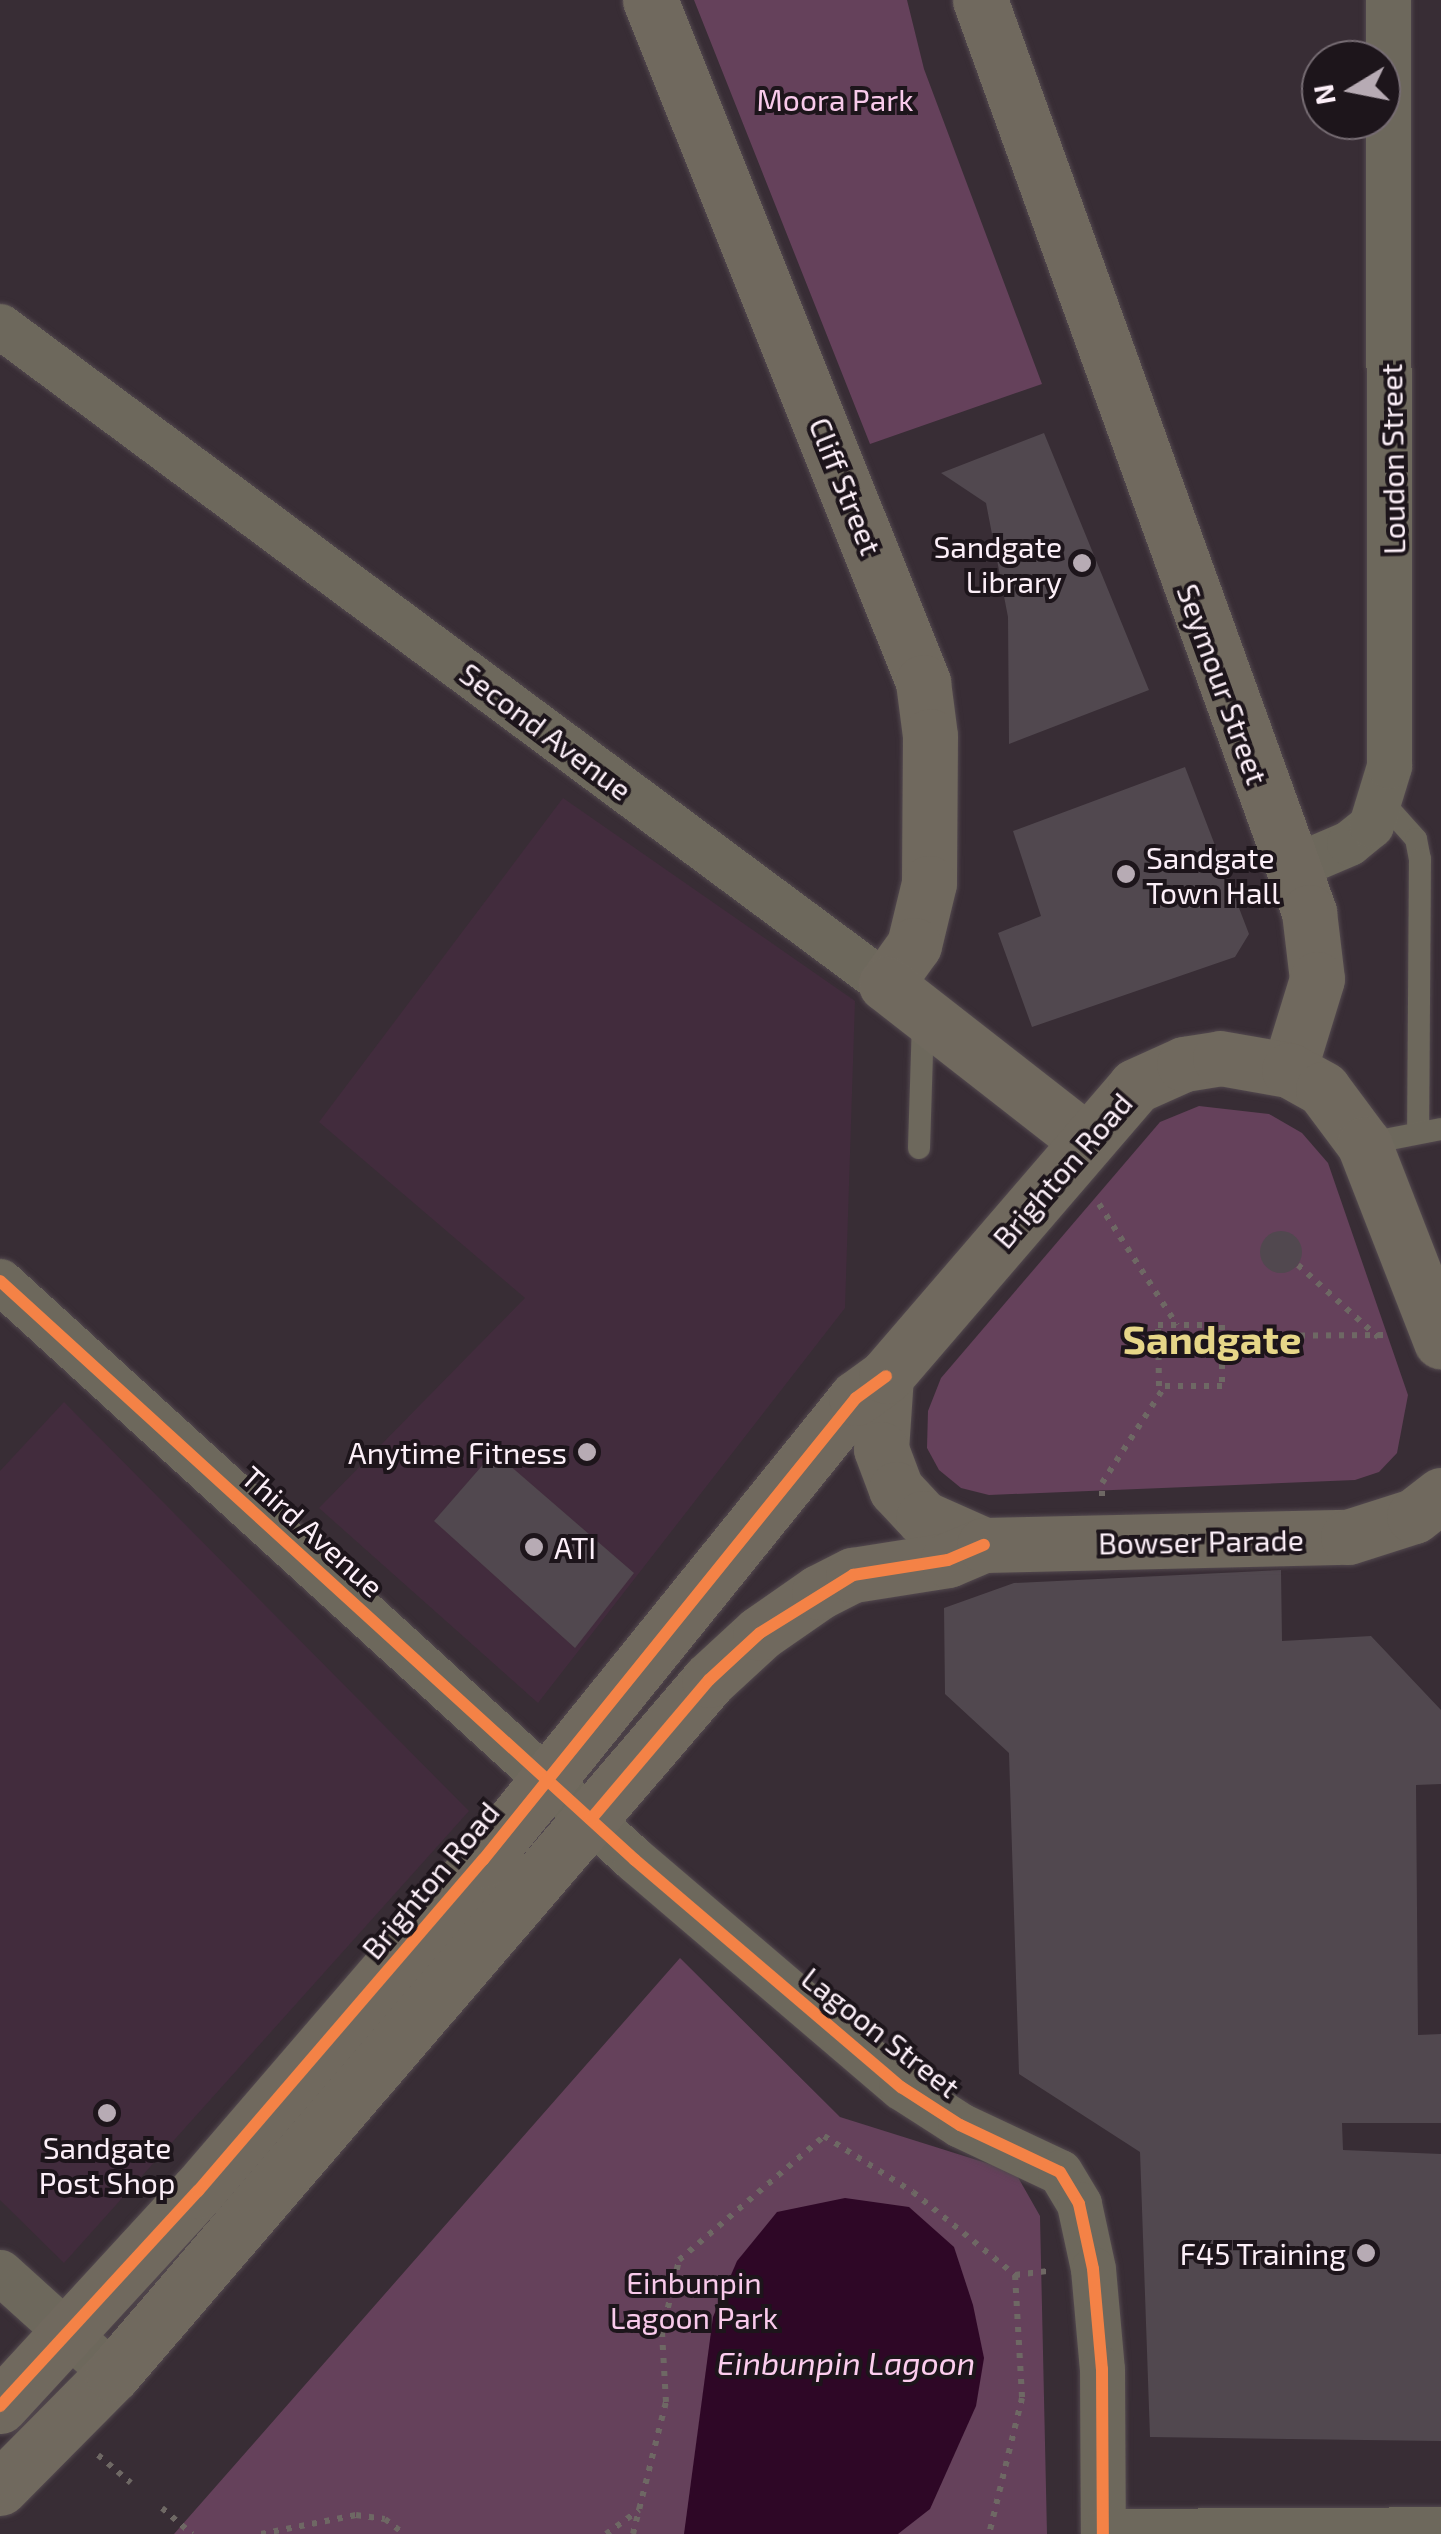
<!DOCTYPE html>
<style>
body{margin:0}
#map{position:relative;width:1441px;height:2534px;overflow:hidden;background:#382d35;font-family:"Exo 2",sans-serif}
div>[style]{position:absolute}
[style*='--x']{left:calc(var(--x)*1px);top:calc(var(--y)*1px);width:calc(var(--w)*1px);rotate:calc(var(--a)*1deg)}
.built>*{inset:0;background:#422c3d}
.green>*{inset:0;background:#65415b}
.water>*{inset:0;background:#2e0726}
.building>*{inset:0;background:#51484f}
.round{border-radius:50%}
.path>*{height:6px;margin-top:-3px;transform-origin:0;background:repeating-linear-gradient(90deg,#6e6864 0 5px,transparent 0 13px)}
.roads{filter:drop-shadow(0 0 2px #53494f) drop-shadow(0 0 2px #53494f)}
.lane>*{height:22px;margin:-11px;padding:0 11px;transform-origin:11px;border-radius:11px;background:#6d685c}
.street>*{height:45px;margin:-22.5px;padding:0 22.5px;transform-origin:22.5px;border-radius:22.5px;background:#6d685c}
.secondary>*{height:55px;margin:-27.5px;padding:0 27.5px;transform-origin:27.5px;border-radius:27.5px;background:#70695e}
.cycleway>*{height:12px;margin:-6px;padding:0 6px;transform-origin:6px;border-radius:6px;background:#f48246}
.dots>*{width:28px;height:28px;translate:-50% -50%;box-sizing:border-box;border:5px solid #1d151b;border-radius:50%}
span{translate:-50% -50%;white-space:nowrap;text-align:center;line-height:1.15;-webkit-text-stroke:8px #1d151b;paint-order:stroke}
.park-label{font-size:30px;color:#f9caeb}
.street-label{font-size:30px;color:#fceff8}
.poi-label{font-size:30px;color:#fceff8}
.right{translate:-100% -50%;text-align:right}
.left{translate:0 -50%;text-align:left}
.water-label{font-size:32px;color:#fccdee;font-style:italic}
.district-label{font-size:40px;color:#e6d688;font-weight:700}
.north{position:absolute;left:1301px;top:40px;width:100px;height:100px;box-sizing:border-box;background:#1d151b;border:2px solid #766c73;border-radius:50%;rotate:260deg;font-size:28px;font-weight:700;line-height:40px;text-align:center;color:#fceff8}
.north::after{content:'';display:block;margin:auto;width:35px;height:45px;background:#b7abb4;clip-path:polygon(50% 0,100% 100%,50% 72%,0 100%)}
</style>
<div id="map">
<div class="built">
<div style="clip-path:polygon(563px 798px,855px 1001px,845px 1308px,538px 1703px,319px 1508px,525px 1298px,319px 1122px)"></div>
<div style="clip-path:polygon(64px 1402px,469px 1811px,64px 2263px,0 2200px,0 1471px)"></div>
</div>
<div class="green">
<div style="clip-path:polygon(694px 0,907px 0,924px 69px,1042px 384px,870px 444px)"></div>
<div style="clip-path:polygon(1199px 1106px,1269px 1114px,1302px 1133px,1328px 1163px,1408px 1395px,1397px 1453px,1379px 1472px,1355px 1480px,989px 1495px,961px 1488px,939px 1470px,927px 1448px,928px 1411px,941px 1378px,1160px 1122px)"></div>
<div style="clip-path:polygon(680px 1958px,840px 2117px,1015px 2172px,1040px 2216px,1047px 2534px,174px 2534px)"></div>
</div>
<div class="water">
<div style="clip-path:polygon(845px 2198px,909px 2207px,954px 2247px,973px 2305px,984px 2358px,976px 2406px,930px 2509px,898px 2534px,684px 2534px,713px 2317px,737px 2261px,777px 2212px)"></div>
</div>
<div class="building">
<div style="clip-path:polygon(1044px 433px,1149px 690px,1009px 744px,1008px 617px,986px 503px,941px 473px)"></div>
<div style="clip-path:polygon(1185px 767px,1249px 934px,1235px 957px,1032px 1027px,998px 933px,1041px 916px,1013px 831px)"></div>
<div class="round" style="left:1260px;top:1231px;width:42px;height:42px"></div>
<div style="clip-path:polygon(494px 1452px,634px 1573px,575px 1648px,434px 1521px)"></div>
<div style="clip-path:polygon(1281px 1570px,1282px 1641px,1371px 1636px,1441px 1710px,1441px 1784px,1416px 1785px,1418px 2035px,1441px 2034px,1441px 2123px,1342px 2123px,1343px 2150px,1441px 2154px,1441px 2441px,1150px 2437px,1140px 2152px,1019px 2074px,1009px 1753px,945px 1694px,944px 1608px,1014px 1583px)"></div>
</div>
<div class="path">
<div style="--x:1099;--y:1204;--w:144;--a:57.2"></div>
<div style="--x:1298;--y:1265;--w:108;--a:42"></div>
<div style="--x:1158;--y:1325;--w:64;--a:0"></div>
<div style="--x:1222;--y:1325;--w:61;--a:90"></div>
<div style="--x:1222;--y:1386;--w:63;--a:180"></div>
<div style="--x:1159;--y:1386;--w:61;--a:-90.9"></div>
<div style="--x:1222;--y:1336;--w:168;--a:-0.3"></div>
<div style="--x:1102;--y:1496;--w:13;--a:-90"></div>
<div style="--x:1102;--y:1483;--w:116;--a:-57"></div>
<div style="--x:1015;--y:2275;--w:34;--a:-7"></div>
<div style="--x:98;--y:2455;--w:43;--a:40.3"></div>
<div style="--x:162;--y:2508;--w:40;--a:41"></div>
<div style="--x:261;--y:2534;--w:97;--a:-11.3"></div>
<div style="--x:356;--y:2515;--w:29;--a:8"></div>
<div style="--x:385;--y:2519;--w:24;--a:38"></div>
<div style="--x:606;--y:2534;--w:41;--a:-36"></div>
<div style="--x:633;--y:2534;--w:136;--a:-76"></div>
<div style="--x:666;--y:2402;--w:69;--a:-93.3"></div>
<div style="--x:662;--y:2333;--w:75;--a:-76.9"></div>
<div style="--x:679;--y:2260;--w:191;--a:-40.5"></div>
<div style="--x:824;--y:2136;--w:105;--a:32.2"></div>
<div style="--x:913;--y:2192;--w:132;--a:39.1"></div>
<div style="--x:1015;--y:2275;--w:123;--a:86.7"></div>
<div style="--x:1022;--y:2398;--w:140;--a:103.6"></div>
</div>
<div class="roads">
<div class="lane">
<div style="--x:1382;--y:801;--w:51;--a:48.2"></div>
<div style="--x:1416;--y:839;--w:20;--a:79"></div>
<div style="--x:1420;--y:859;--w:270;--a:90.4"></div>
<div style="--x:1364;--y:1144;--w:78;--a:-11"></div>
<div style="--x:919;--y:1148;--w:128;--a:-88.2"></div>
</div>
<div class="street">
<div style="--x:0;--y:326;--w:1104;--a:36.6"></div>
<div style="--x:1293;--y:867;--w:61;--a:-23.2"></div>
<div style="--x:1349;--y:843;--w:28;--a:-39"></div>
<div style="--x:1371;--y:825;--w:62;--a:-73"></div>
<div style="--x:1389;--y:766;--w:766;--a:-90.07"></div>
<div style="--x:0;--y:1281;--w:859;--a:42.36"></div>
<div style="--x:635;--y:1860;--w:350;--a:40.5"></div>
<div style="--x:901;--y:2087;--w:70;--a:32.8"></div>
<div style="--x:960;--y:2125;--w:110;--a:25.2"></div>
<div style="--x:1060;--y:2172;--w:37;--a:59"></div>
<div style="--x:1079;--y:2204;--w:66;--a:77.8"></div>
<div style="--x:1093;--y:2269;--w:100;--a:84.9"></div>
<div style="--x:1102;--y:2369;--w:165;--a:89.7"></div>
<div style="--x:0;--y:2272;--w:152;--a:42.1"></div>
<div style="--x:1104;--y:2531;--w:337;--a:-0.3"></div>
</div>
<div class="secondary">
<div style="--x:650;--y:0;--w:735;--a:68.18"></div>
<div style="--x:923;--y:682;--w:54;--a:82.6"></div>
<div style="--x:930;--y:736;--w:147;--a:90.4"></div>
<div style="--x:929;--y:883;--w:64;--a:103.6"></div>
<div style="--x:914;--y:945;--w:48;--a:125.7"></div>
<div style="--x:886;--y:984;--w:255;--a:38"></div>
<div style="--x:980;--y:0;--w:970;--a:70.16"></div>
<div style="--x:1309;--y:912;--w:67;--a:83.2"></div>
<div style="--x:1317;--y:979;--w:95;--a:107.1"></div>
<div style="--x:886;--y:1376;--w:73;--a:93.9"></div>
<div style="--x:881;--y:1449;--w:43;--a:69.4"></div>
<div style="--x:896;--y:1489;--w:40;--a:47"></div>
<div style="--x:923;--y:1518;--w:67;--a:23.9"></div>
<div style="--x:0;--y:2406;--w:292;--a:-47.4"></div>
<div style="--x:198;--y:2191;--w:437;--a:-49.3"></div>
<div style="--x:483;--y:1860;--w:594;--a:-51.08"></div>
<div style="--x:856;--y:1398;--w:37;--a:-36"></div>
<div style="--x:886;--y:1376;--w:382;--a:-49.3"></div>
<div style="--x:1135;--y:1086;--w:54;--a:-24.2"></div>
<div style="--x:1184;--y:1064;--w:36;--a:-9"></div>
<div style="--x:1220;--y:1058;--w:70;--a:9.9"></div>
<div style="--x:1289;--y:1070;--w:39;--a:29"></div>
<div style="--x:1323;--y:1089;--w:69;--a:53.3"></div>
<div style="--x:1364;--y:1144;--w:212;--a:68.7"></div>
<div style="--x:0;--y:2488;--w:161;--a:-45.3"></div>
<div style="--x:113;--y:2374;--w:915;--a:-49.34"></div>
<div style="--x:709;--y:1680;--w:69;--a:-42.7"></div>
<div style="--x:760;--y:1633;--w:72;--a:-34.8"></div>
<div style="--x:819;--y:1592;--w:38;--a:-27"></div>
<div style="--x:853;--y:1575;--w:96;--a:-9"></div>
<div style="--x:948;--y:1560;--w:39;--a:-23"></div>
<div style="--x:984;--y:1545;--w:364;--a:-1.3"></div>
<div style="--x:1348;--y:1537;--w:69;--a:-17.7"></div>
<div style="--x:1414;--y:1516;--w:34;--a:-38"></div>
</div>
</div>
<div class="cycleway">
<div style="--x:0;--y:1281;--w:859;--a:42.36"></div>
<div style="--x:635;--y:1860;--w:350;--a:40.5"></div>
<div style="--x:901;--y:2087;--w:70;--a:32.8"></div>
<div style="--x:960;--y:2125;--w:110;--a:25.2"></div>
<div style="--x:1060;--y:2172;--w:37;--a:59"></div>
<div style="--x:1079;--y:2204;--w:66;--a:77.8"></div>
<div style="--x:1093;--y:2269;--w:100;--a:84.9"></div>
<div style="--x:1102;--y:2369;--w:165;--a:89.7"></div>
<div style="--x:591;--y:1819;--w:182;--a:-49.7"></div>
<div style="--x:709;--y:1680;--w:69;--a:-42.7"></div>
<div style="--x:760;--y:1633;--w:110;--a:-31.9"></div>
<div style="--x:853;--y:1575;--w:96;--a:-9"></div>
<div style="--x:948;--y:1560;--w:39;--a:-23"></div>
<div style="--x:0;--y:2406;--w:292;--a:-47.4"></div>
<div style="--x:198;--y:2191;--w:437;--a:-49.3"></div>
<div style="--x:483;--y:1860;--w:594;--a:-51.08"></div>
<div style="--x:856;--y:1398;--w:37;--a:-36"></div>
</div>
<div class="dots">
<div style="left:1082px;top:563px;background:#b7abb4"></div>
<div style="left:1126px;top:874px;background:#b7abb4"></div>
<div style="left:587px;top:1452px;background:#b7abb4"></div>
<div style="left:534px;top:1547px;background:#b7abb4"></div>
<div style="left:107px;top:2113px;background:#b7abb4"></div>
<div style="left:1366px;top:2253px;background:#b7abb4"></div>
</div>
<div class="park-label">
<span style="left:835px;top:99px">Moora Park</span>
<span style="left:694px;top:2299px">Einbunpin<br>Lagoon Park</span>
</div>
<div class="street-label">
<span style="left:1392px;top:459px;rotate:-91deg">Loudon Street</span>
<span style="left:846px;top:486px;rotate:68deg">Cliff Street</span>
<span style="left:1223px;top:684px;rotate:70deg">Seymour Street</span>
<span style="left:546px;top:731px;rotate:37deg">Second Avenue</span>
<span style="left:1062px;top:1170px;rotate:-49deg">Brighton Road</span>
<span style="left:313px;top:1531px;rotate:42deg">Third Avenue</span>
<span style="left:1201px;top:1541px;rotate:-1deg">Bowser Parade</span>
<span style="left:430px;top:1880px;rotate:-50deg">Brighton Road</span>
<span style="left:881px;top:2032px;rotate:38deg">Lagoon Street</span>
</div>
<div class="poi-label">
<span class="right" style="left:1062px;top:563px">Sandgate<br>Library</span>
<span class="left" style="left:1146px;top:874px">Sandgate<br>Town Hall</span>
<span class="right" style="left:567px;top:1452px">Anytime Fitness</span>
<span class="left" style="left:554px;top:1547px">ATI</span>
<span style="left:107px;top:2164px">Sandgate<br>Post Shop</span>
<span class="right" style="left:1346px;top:2253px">F45 Training</span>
</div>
<div class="water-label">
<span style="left:846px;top:2362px">Einbunpin Lagoon</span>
</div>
<div class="district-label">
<span style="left:1212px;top:1338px">Sandgate</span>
</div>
<div class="north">N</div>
</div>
